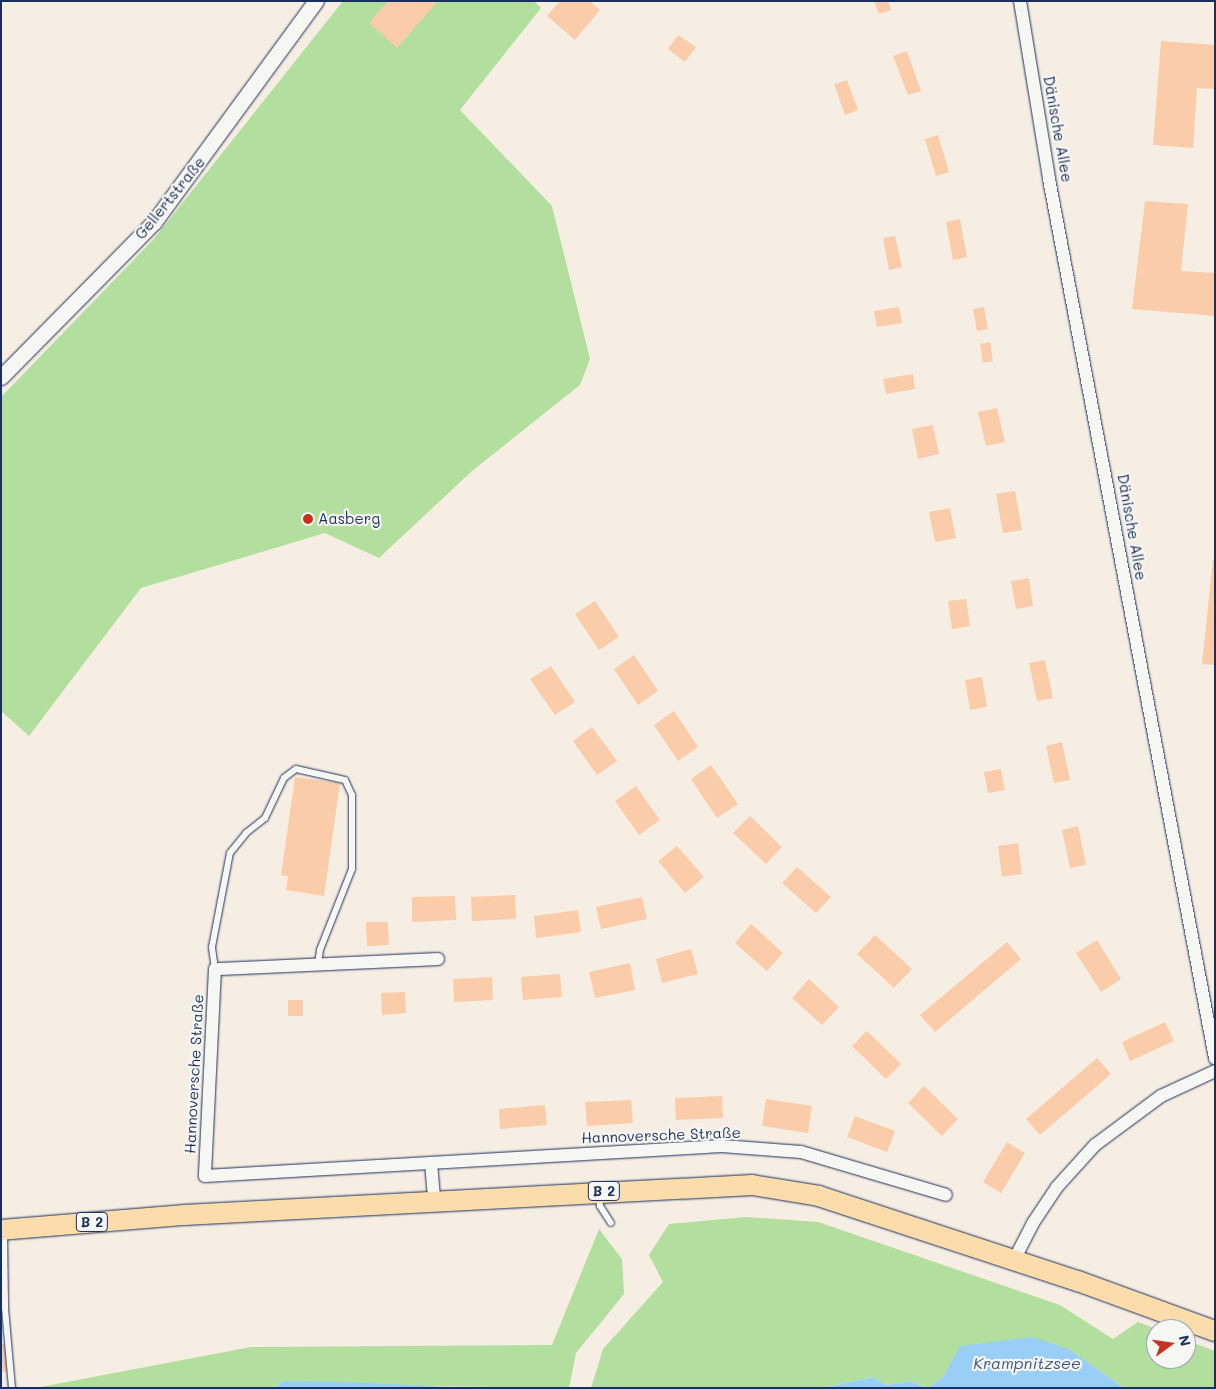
<!DOCTYPE html>
<meta charset="utf-8">
<style>
body{margin:0}
#map{position:relative;width:1216px;height:1389px;overflow:hidden;background:#f7eee3;font-family:Mali,sans-serif}
div>[style]{position:absolute}
[style*='--x']{left:calc(var(--x)*1px);top:calc(var(--y)*1px);width:calc(var(--w)*1px);rotate:calc(var(--a)*1deg)}
.green>*{inset:0;background:#b2df9d}
.water>*{inset:0;background:#99cef7}
.building>*{inset:0;background:#facca9}
.roads{filter:drop-shadow(0 0 1px #1b2f5e) drop-shadow(0 0 1px #1b2f5e)}
.service>*{height:6px;margin:-3px;padding:0 3px;transform-origin:3px;border-radius:3px;background:#f6f6f2}
.minor>*{height:12px;margin:-6px;padding:0 6px;transform-origin:6px;border-radius:6px;background:#f6f6f2}
.tertiary>*{height:15px;margin:-7.5px;padding:0 7.5px;transform-origin:7.5px;border-radius:7.5px;background:#f6f6f2}
.primary>*{height:20px;margin:-10px;padding:0 10px;transform-origin:10px;border-radius:10px;background:#faddab}
.dots>*{width:14px;height:14px;translate:-50% -50%;box-sizing:border-box;border:2px solid #f6f6f2;border-radius:50%}
span{translate:-50% -50%;white-space:nowrap;text-align:center;line-height:1.15;-webkit-text-stroke:4.5px #f6f6f2;paint-order:stroke}
.shield-label span{padding:1px 4px;background:#f6f6f2;border:1px solid;border-radius:4px;-webkit-text-stroke-width:0}
.shield-label{font-size:14px;color:#1b2f5e;font-weight:700}
.street-label{font-size:15px;color:#1b2f5e}
.poi-label{font-size:15px;color:#1b2f5e}
.left{translate:0 -50%;text-align:left}
.water-label{font-size:16px;color:#3a5784;font-style:italic}
.frame{position:absolute;inset:0;border:2px solid #1b2f5e;pointer-events:none}
.north{position:absolute;left:1146px;top:1319px;width:50px;height:50px;box-sizing:border-box;background:#f6f6f2;border:1px solid #9ea6b7;border-radius:50%;rotate:76deg;font-size:14px;font-weight:700;line-height:20px;text-align:center;color:#1b2f5e}
.north::after{content:'';display:block;margin:auto;width:18px;height:22px;background:#c8321e;clip-path:polygon(50% 0,100% 100%,50% 72%,0 100%)}
</style>
<div id="map">
<div class="green">
<div style="clip-path:polygon(343px 1px,534px 1px,541px 8px,460px 110px,552px 206px,590px 359px,580px 385px,472px 471px,379px 558px,325px 533px,141px 588px,29px 736px,1px 711px,1px 397px,153px 240px)"></div>
<div style="clip-path:polygon(746px 1217px,818px 1222px,1060px 1305px,1113px 1339px,1138px 1322px,1157px 1329px,1156px 1359px,1186px 1359px,1186px 1340px,1215px 1351px,1215px 1388px,1124px 1388px,1069px 1349px,961px 1346px,944px 1376px,928px 1388px,911px 1381px,886px 1385px,873px 1377px,823px 1388px,591px 1388px,603px 1349px,663px 1282px,649px 1255px,669px 1224px)"></div>
<div style="clip-path:polygon(599px 1229px,622px 1259px,624px 1294px,576px 1353px,569px 1388px,410px 1386px,283px 1381px,274px 1388px,35px 1388px,251px 1347px,552px 1345px)"></div>
</div>
<div class="water">
<div style="clip-path:polygon(1032px 1337px,1069px 1349px,1124px 1388px,928px 1388px,944px 1376px,960px 1346px)"></div>
<div style="clip-path:polygon(873px 1377px,886px 1385px,911px 1381px,927px 1388px,823px 1388px)"></div>
<div style="clip-path:polygon(283px 1381px,348px 1382px,471px 1388px,274px 1388px)"></div>
</div>
<div class="building">
<div style="clip-path:polygon(388px 1px,438px 1px,397px 48px,369px 23px)"></div>
<div style="clip-path:polygon(560px 1px,590px 1px,600px 10px,575px 40px,547px 16px)"></div>
<div style="clip-path:polygon(874px 1px,888px 1px,891px 10px,879px 14px)"></div>
<div style="clip-path:polygon(678px 35px,696px 47px,685px 62px,668px 49px)"></div>
<div style="clip-path:polygon(1161px 41px,1215px 45px,1215px 89px,1197px 88px,1193px 148px,1153px 145px)"></div>
<div style="clip-path:polygon(907px 51px,921px 91px,908px 95px,893px 56px)"></div>
<div style="clip-path:polygon(847px 80px,858px 110px,845px 115px,834px 84px)"></div>
<div style="clip-path:polygon(938px 135px,949px 172px,936px 176px,925px 139px)"></div>
<div style="clip-path:polygon(1145px 201px,1188px 204px,1181px 271px,1215px 273px,1215px 316px,1132px 309px)"></div>
<div style="clip-path:polygon(960px 219px,967px 257px,953px 260px,946px 222px)"></div>
<div style="clip-path:polygon(895px 236px,902px 267px,889px 270px,883px 238px)"></div>
<div style="clip-path:polygon(899px 307px,902px 323px,877px 327px,874px 311px)"></div>
<div style="clip-path:polygon(984px 307px,988px 329px,977px 331px,973px 309px)"></div>
<div style="clip-path:polygon(990px 342px,993px 361px,983px 363px,980px 344px)"></div>
<div style="clip-path:polygon(913px 374px,915px 389px,886px 394px,883px 379px)"></div>
<div style="clip-path:polygon(997px 408px,1005px 442px,986px 446px,978px 412px)"></div>
<div style="clip-path:polygon(933px 425px,939px 454px,918px 459px,912px 429px)"></div>
<div style="clip-path:polygon(1015px 491px,1022px 530px,1003px 533px,996px 494px)"></div>
<div style="clip-path:polygon(950px 508px,956px 538px,935px 542px,929px 512px)"></div>
<div style="clip-path:polygon(1213px 559px,1215px 559px,1215px 665px,1202px 664px)"></div>
<div style="clip-path:polygon(1029px 578px,1033px 606px,1016px 609px,1011px 581px)"></div>
<div style="clip-path:polygon(966px 599px,970px 626px,952px 629px,948px 601px)"></div>
<div style="clip-path:polygon(595px 601px,619px 637px,599px 650px,575px 614px)"></div>
<div style="clip-path:polygon(634px 655px,658px 691px,638px 705px,614px 669px)"></div>
<div style="clip-path:polygon(1045px 660px,1053px 698px,1037px 701px,1029px 663px)"></div>
<div style="clip-path:polygon(551px 666px,575px 702px,555px 715px,530px 679px)"></div>
<div style="clip-path:polygon(982px 677px,987px 707px,970px 710px,965px 680px)"></div>
<div style="clip-path:polygon(674px 711px,698px 747px,678px 761px,654px 725px)"></div>
<div style="clip-path:polygon(592px 727px,617px 761px,597px 775px,573px 741px)"></div>
<div style="clip-path:polygon(1062px 742px,1070px 780px,1054px 783px,1046px 746px)"></div>
<div style="clip-path:polygon(711px 765px,738px 804px,717px 818px,691px 779px)"></div>
<div style="clip-path:polygon(1001px 769px,1005px 790px,988px 793px,984px 772px)"></div>
<div style="clip-path:polygon(295px 777px,340px 783px,324px 896px,286px 890px,288px 876px,281px 875px)"></div>
<div style="clip-path:polygon(636px 786px,660px 820px,639px 835px,615px 801px)"></div>
<div style="clip-path:polygon(750px 816px,782px 847px,766px 864px,733px 833px)"></div>
<div style="clip-path:polygon(1078px 826px,1086px 865px,1070px 868px,1062px 830px)"></div>
<div style="clip-path:polygon(1018px 843px,1022px 874px,1002px 877px,998px 846px)"></div>
<div style="clip-path:polygon(677px 846px,704px 877px,685px 893px,658px 861px)"></div>
<div style="clip-path:polygon(797px 867px,831px 897px,816px 913px,782px 883px)"></div>
<div style="clip-path:polygon(515px 895px,516px 919px,472px 921px,471px 897px)"></div>
<div style="clip-path:polygon(455px 896px,456px 920px,412px 922px,412px 897px)"></div>
<div style="clip-path:polygon(642px 897px,647px 919px,601px 929px,596px 907px)"></div>
<div style="clip-path:polygon(578px 910px,581px 932px,536px 938px,534px 916px)"></div>
<div style="clip-path:polygon(366px 922px,388px 922px,389px 945px,367px 946px)"></div>
<div style="clip-path:polygon(751px 924px,783px 953px,767px 971px,735px 943px)"></div>
<div style="clip-path:polygon(875px 935px,912px 969px,894px 988px,857px 954px)"></div>
<div style="clip-path:polygon(1097px 940px,1121px 979px,1101px 992px,1076px 953px)"></div>
<div style="clip-path:polygon(1007px 942px,1021px 959px,935px 1032px,920px 1015px)"></div>
<div style="clip-path:polygon(691px 949px,698px 974px,662px 983px,656px 959px)"></div>
<div style="clip-path:polygon(630px 963px,635px 990px,595px 998px,589px 972px)"></div>
<div style="clip-path:polygon(560px 974px,562px 997px,523px 1000px,521px 977px)"></div>
<div style="clip-path:polygon(492px 977px,493px 1000px,454px 1002px,453px 979px)"></div>
<div style="clip-path:polygon(809px 979px,839px 1007px,822px 1025px,792px 998px)"></div>
<div style="clip-path:polygon(405px 992px,406px 1013px,382px 1015px,381px 993px)"></div>
<div style="clip-path:polygon(288px 1000px,303px 1000px,303px 1016px,288px 1016px)"></div>
<div style="clip-path:polygon(1165px 1022px,1174px 1041px,1130px 1061px,1122px 1042px)"></div>
<div style="clip-path:polygon(867px 1031px,901px 1064px,886px 1079px,852px 1046px)"></div>
<div style="clip-path:polygon(1097px 1058px,1111px 1074px,1040px 1135px,1026px 1119px)"></div>
<div style="clip-path:polygon(924px 1086px,958px 1119px,942px 1136px,908px 1103px)"></div>
<div style="clip-path:polygon(722px 1096px,723px 1118px,676px 1120px,675px 1098px)"></div>
<div style="clip-path:polygon(766px 1099px,812px 1106px,808px 1133px,762px 1126px)"></div>
<div style="clip-path:polygon(631px 1100px,633px 1123px,587px 1126px,585px 1102px)"></div>
<div style="clip-path:polygon(545px 1105px,547px 1125px,500px 1129px,499px 1109px)"></div>
<div style="clip-path:polygon(855px 1116px,895px 1131px,887px 1152px,847px 1137px)"></div>
<div style="clip-path:polygon(1007px 1142px,1025px 1153px,1001px 1193px,983px 1182px)"></div>
<div style="clip-path:polygon(1px 1344px,5px 1344px,8px 1371px,1px 1372px)"></div>
</div>
<div class="roads">
<div class="service">
<div style="--x:215;--y:969;--w:22;--a:-98"></div>
<div style="--x:212;--y:947;--w:96;--a:-79.2"></div>
<div style="--x:230;--y:853;--w:26;--a:-51"></div>
<div style="--x:246;--y:833;--w:24;--a:-38"></div>
<div style="--x:265;--y:818;--w:44;--a:-64.6"></div>
<div style="--x:284;--y:778;--w:15;--a:-37"></div>
<div style="--x:296;--y:769;--w:50;--a:12.7"></div>
<div style="--x:345;--y:780;--w:17;--a:65"></div>
<div style="--x:352;--y:795;--w:74;--a:90"></div>
<div style="--x:352;--y:869;--w:87;--a:111.6"></div>
<div style="--x:320;--y:950;--w:14;--a:98"></div>
<div style="--x:599;--y:1195;--w:11;--a:85"></div>
<div style="--x:600;--y:1206;--w:20;--a:57"></div>
<div style="--x:4;--y:1232;--w:76;--a:89.2"></div>
<div style="--x:5;--y:1308;--w:80;--a:85"></div>
</div>
<div class="minor">
<div style="--x:1020;--y:1;--w:180;--a:80.7"></div>
<div style="--x:1049;--y:179;--w:895;--a:79.31"></div>
<div style="--x:438;--y:959;--w:223;--a:177.4"></div>
<div style="--x:215;--y:969;--w:207;--a:92.8"></div>
<div style="--x:205;--y:1176;--w:518;--a:-3.32"></div>
<div style="--x:722;--y:1146;--w:79;--a:4.3"></div>
<div style="--x:801;--y:1152;--w:151;--a:16.5"></div>
<div style="--x:431;--y:1163;--w:38;--a:85"></div>
<div style="--x:1014;--y:1260;--w:42;--a:-62.8"></div>
<div style="--x:1033;--y:1223;--w:43;--a:-56.3"></div>
<div style="--x:1057;--y:1187;--w:57;--a:-47.9"></div>
<div style="--x:1095;--y:1145;--w:82;--a:-36.6"></div>
<div style="--x:1161;--y:1096;--w:60;--a:-24.8"></div>
</div>
<div class="tertiary">
<div style="--x:1;--y:377;--w:218;--a:-45.4"></div>
<div style="--x:154;--y:222;--w:274;--a:-53.8"></div>
</div>
<div class="primary">
<div style="--x:1;--y:1230;--w:184;--a:-4.7"></div>
<div style="--x:184;--y:1215;--w:569;--a:-3.02"></div>
<div style="--x:752;--y:1185;--w:68;--a:9.3"></div>
<div style="--x:819;--y:1196;--w:273;--a:18.2"></div>
<div style="--x:1078;--y:1281;--w:146;--a:20.1"></div>
</div>
</div>
<div class="dots">
<div style="left:308px;top:519px;background:#c8321e"></div>
</div>
<div class="shield-label">
<span style="left:604px;top:1191px">B 2</span>
<span style="left:92px;top:1222px">B 2</span>
</div>
<div class="street-label">
<span style="left:1058px;top:129px;rotate:80deg">Dänische Allee</span>
<span style="left:170px;top:198px;rotate:-51deg">Gellertstraße</span>
<span style="left:1132px;top:527px;rotate:80deg">Dänische Allee</span>
<span style="left:194px;top:1074px;rotate:-87deg">Hannoversche Straße</span>
<span style="left:661px;top:1135px;rotate:-2deg">Hannoversche Straße</span>
</div>
<div class="poi-label">
<span class="left" style="left:318px;top:519px">Aasberg</span>
</div>
<div class="water-label">
<span style="left:1027px;top:1363px">Krampnitzsee</span>
</div>
<div class="frame"></div>
<div class="north">N</div>
</div>
